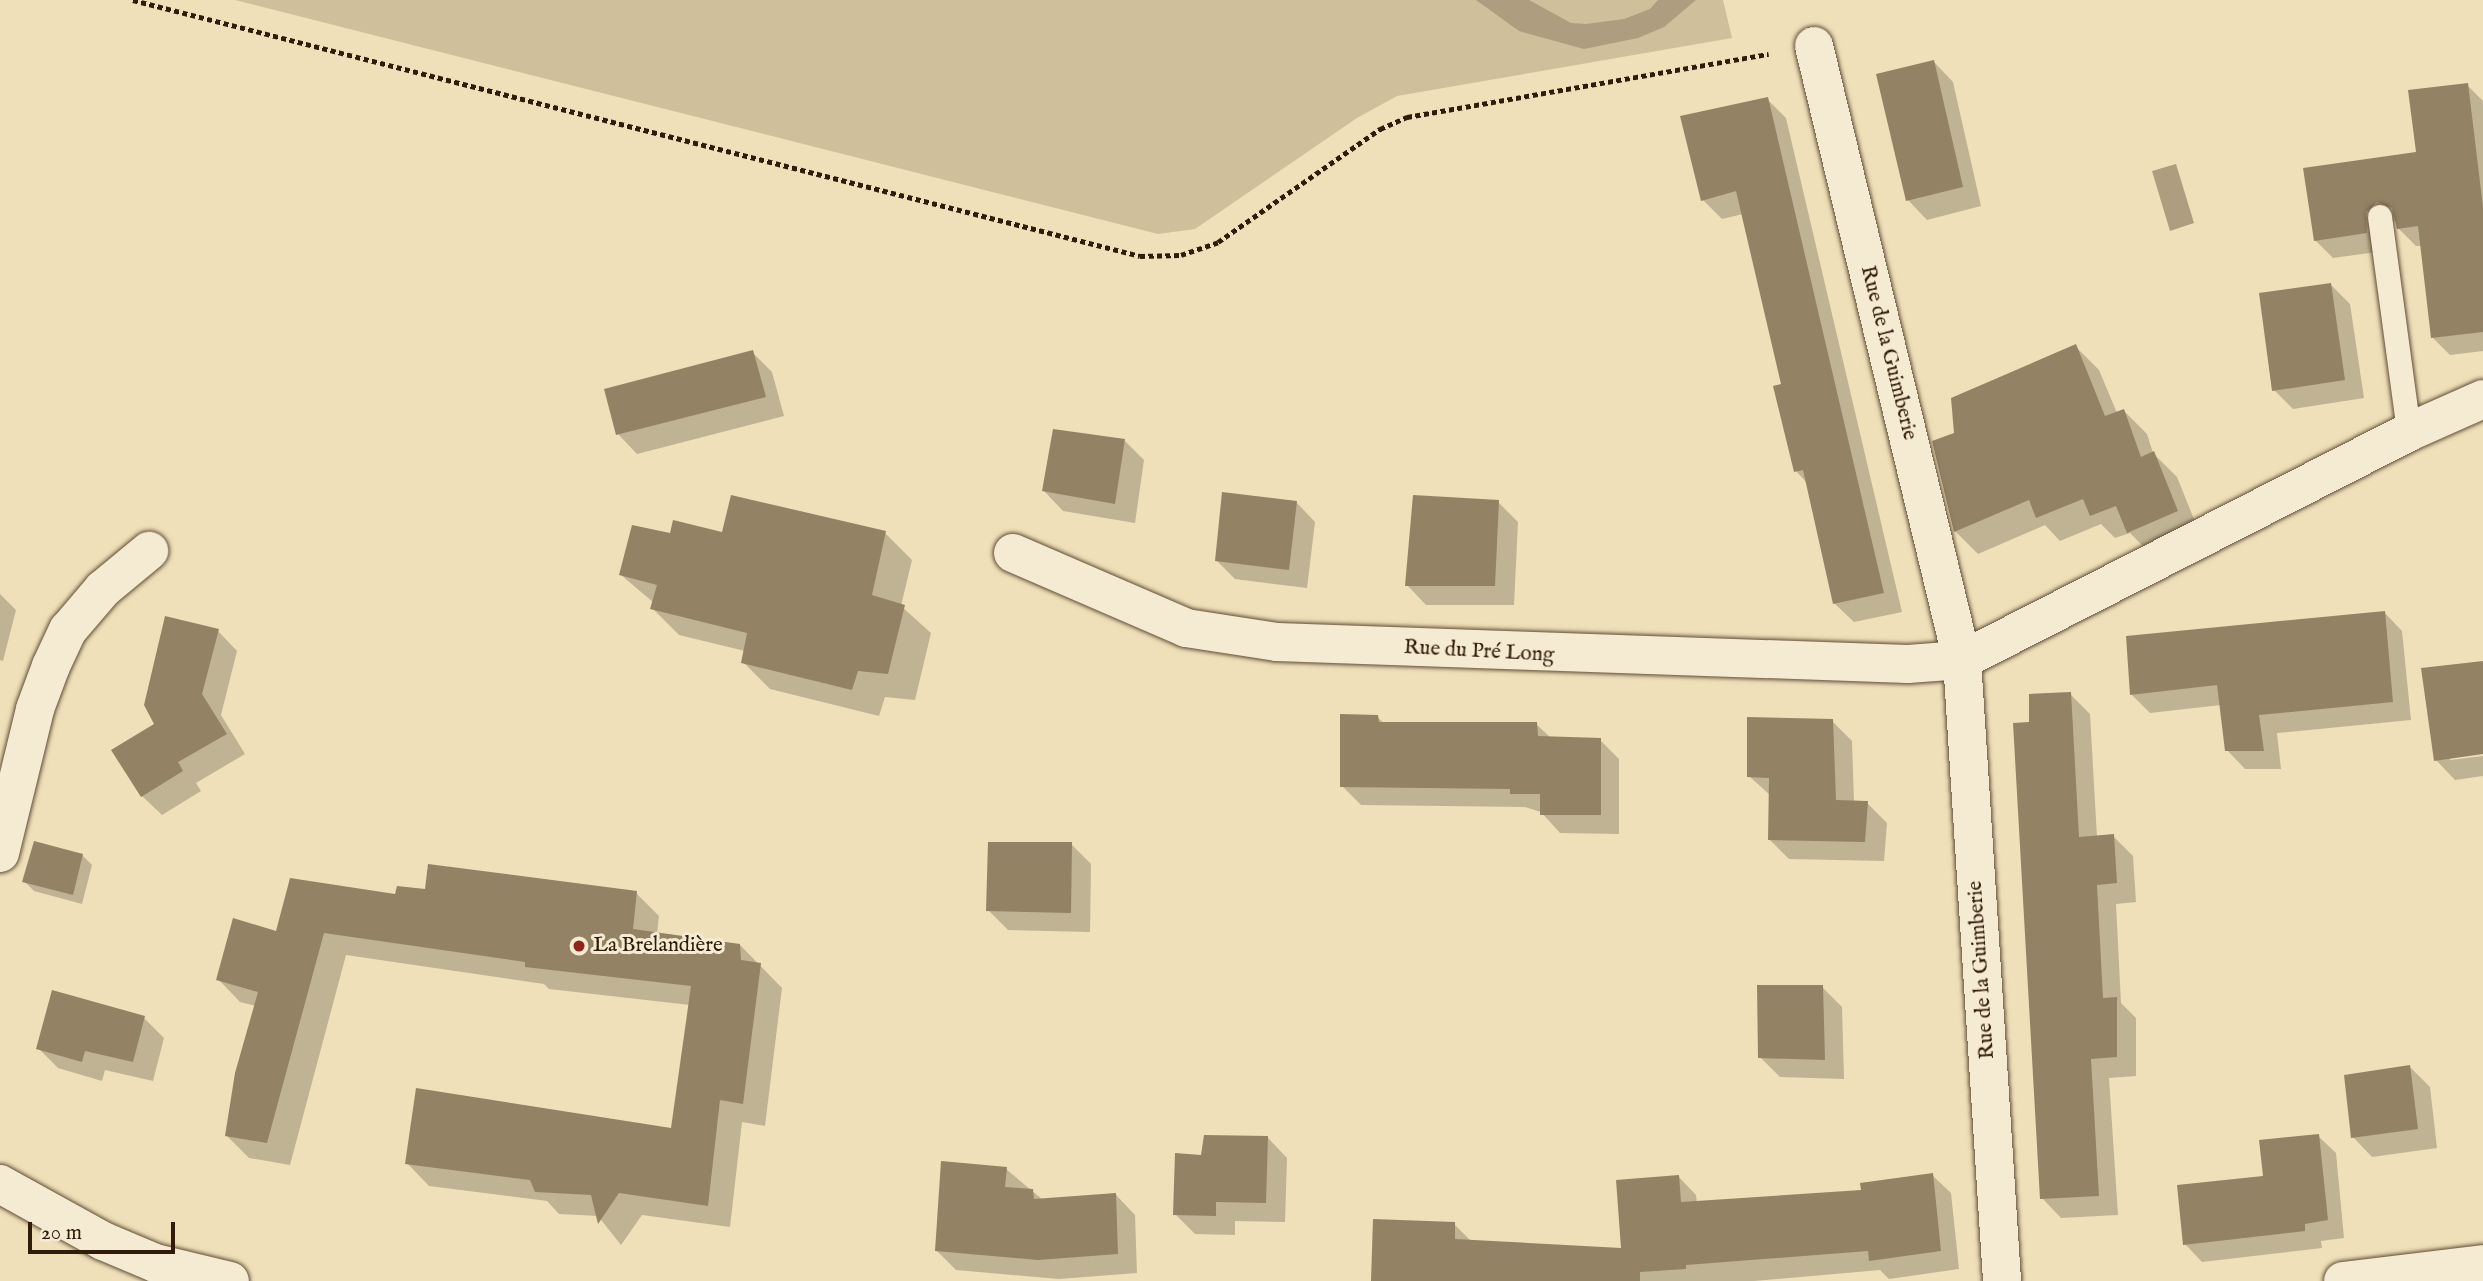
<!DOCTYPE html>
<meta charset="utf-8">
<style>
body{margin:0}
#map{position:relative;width:2483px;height:1281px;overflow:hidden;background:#efe0b9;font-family:"IM FELL English",serif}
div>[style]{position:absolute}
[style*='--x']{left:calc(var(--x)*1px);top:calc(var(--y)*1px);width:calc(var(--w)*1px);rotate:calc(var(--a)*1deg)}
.green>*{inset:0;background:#cfbf9b}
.water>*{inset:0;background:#ae9d7e}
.shadow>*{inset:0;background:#0003}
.building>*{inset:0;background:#948265}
.path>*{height:4.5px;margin-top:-2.25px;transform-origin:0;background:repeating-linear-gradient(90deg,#311c0b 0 5px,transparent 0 8.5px)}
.roads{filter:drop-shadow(0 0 2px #604d36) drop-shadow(0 0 2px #604d36)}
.service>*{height:24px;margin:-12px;padding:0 12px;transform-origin:12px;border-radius:12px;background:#f5ebd2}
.minor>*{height:38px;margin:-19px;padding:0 19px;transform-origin:19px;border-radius:19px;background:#f5ebd2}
.dots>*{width:19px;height:19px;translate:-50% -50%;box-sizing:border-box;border:4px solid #f5ebd2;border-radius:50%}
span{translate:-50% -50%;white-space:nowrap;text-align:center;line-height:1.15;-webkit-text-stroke:6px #f5ebd2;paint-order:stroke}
.street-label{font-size:21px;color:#311c0b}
.poi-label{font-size:21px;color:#311c0b}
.left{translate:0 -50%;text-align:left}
.scale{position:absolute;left:28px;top:1222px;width:147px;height:32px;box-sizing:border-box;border:4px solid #311c0b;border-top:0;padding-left:9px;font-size:21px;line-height:24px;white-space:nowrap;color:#311c0b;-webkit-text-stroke:5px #f5ebd2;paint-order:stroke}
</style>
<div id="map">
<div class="green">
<div style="clip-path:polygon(235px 0,1723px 0,1732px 38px,1397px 96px,1357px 118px,1195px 229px,1158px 234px)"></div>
</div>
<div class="water">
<div style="clip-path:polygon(1476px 0,1529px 0,1571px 23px,1586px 24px,1624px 19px,1650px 9px,1658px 0,1696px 0,1664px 27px,1638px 38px,1584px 49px,1519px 31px)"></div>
<div style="clip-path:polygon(2176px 164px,2194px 223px,2170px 231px,2152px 171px)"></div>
</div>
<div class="shadow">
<div style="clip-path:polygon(1934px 62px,1953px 82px,1981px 206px,1927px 220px,1908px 200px)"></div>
<div style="clip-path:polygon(2467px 85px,2483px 101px,2483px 351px,2450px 355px,2432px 337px,2422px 246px,2416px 246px,2398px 228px,2397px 219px,2384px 229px,2384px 251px,2333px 258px,2315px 240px,2418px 154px)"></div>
<div style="clip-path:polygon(1767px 99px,1786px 118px,1902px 612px,1854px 622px,1834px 603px,1808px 484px,1796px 471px,1783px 386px,1743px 214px,1722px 219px,1703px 200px)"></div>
<div style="clip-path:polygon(2331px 285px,2350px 304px,2364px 398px,2293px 409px,2274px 390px)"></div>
<div style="clip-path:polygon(2076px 347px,2099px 370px,2117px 413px,2124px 411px,2147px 434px,2153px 453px,2177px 477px,2200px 534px,2152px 555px,2130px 533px,2115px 538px,2101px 524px,2060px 541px,2045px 525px,1978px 554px,1955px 531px,1956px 434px)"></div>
<div style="clip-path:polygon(752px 352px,772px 372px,784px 416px,637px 454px,618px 434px)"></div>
<div style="clip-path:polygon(1125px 441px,1144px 460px,1135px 523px,1063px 511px,1044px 491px)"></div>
<div style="clip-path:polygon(1498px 502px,1518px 522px,1514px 605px,1426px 605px,1407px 585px)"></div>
<div style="clip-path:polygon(1297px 503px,1315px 522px,1307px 588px,1235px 579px,1216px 560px)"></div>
<div style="clip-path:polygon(885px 533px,912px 560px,901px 606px,931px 633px,915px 700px,885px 697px,879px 716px,770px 689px,743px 662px,745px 651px,679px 635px,652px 608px,654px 603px,621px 575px,671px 535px)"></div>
<div style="clip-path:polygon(0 594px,16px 610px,3px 661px,0 660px)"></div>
<div style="clip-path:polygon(2384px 612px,2402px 631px,2411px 720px,2277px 733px,2281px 769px,2245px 769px,2227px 750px,2221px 705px,2150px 713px,2132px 695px)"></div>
<div style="clip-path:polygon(218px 631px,237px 651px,221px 715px,245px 754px,196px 783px,201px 791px,162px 815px,142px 796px)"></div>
<div style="clip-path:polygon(2483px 663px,2483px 752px,2450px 757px,2450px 760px,2483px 756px,2483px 776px,2455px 780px,2436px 760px)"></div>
<div style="clip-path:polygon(2070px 694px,2090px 714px,2097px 837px,2113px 836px,2133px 856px,2136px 902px,2116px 904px,2121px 1003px,2136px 1018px,2136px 1076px,2109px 1078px,2118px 1215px,2061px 1218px,2042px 1198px,2031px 723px)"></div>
<div style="clip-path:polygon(1377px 717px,1385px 724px,1536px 724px,1551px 738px,1600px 740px,1619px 759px,1619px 834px,1560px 833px,1541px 812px,1525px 807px,1361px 805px,1342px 786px)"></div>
<div style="clip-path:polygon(1832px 721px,1852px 741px,1854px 802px,1867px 803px,1887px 823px,1884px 861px,1789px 859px,1769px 839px,1771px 796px,1749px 776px)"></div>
<div style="clip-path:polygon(1071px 844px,1091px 864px,1090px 932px,1008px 930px,988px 910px)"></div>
<div style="clip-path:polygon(82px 855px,92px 865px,82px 904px,34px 891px,24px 881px)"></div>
<div style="clip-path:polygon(427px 891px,636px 893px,659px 916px,657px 934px,740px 945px,782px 988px,765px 1126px,742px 1122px,730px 1227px,642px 1215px,621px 1245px,598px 1216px,559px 1214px,547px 1201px,429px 1186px,407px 1163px,673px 1130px,690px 1005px,549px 989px,544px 984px,346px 955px,290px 1165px,249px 1158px,227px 1136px,256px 1006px,240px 1002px,218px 979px,277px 933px)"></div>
<div style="clip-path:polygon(1822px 987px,1842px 1007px,1844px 1079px,1780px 1077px,1760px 1057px)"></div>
<div style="clip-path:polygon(144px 1018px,164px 1038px,153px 1081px,105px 1070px,102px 1081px,58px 1068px,38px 1048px)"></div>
<div style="clip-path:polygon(2410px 1067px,2430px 1087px,2437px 1148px,2372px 1157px,2353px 1137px)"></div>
<div style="clip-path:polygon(2318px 1136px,2336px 1153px,2344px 1238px,2321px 1241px,2322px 1248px,2202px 1262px,2185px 1244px)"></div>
<div style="clip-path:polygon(1268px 1138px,1287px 1158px,1285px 1222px,1235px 1221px,1235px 1235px,1195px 1234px,1175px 1214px,1203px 1157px)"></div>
<div style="clip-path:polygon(1006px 1169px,1043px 1200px,1116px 1195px,1135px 1215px,1137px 1273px,1059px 1279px,956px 1270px,937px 1251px)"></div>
<div style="clip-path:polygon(1932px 1175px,1951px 1193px,1959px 1269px,1889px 1279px,1880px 1270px,1754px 1281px,1633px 1281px,1678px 1176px,1696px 1195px,1697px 1202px,1863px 1192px)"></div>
<div style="clip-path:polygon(1454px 1224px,1472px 1242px,1593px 1281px,1373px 1281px)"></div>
</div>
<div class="building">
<div style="clip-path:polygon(1934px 60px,1963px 187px,1906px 201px,1876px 74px)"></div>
<div style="clip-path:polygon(2468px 83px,2483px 207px,2483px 332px,2431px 338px,2418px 226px,2397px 229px,2392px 208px,2377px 202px,2366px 212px,2367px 233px,2314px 241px,2303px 168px,2416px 152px,2408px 90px)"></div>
<div style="clip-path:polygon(1768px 97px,1884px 593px,1833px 604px,1803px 470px,1794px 472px,1773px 386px,1781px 384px,1736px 191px,1701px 201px,1680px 116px)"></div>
<div style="clip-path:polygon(2331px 283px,2345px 380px,2272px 391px,2259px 293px)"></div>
<div style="clip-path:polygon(2076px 344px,2105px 416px,2124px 409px,2141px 457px,2154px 451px,2178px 511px,2127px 533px,2116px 506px,2090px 516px,2083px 499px,2036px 518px,2029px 500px,1954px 532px,1932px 441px,1954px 433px,1951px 398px)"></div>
<div style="clip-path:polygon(753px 350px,766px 397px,616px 435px,604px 389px)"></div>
<div style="clip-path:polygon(1053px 429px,1125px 439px,1115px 504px,1042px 491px)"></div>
<div style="clip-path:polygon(1222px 492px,1297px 501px,1289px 570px,1215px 561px)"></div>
<div style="clip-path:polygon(731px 495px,886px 531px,872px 595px,905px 605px,888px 674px,858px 671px,852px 690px,741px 663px,747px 633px,650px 609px,657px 585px,619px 575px,632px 525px,670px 533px,673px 520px,722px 532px)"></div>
<div style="clip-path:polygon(1413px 495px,1499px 500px,1495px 586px,1405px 586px)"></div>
<div style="clip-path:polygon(2385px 611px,2393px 702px,2259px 715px,2264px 751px,2225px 751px,2217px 685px,2130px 695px,2126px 636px)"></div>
<div style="clip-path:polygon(165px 616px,219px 629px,202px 694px,227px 734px,178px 762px,183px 771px,141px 797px,111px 750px,154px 724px,144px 705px)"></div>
<div style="clip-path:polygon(2483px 661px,2483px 754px,2434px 761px,2421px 668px)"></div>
<div style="clip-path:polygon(2071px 692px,2079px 837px,2114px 834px,2117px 883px,2097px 885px,2103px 998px,2117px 997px,2117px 1057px,2091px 1059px,2099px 1196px,2040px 1199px,2013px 723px,2029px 722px,2029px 694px)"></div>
<div style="clip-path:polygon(1340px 714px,1378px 715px,1379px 722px,1537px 722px,1538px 736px,1601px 738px,1601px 815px,1540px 815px,1540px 794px,1510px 794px,1510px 789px,1340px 787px)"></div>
<div style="clip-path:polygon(1747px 717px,1833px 719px,1836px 800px,1868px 801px,1865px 842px,1768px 840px,1769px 778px,1747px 777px)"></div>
<div style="clip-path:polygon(34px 841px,83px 854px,73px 895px,22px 882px)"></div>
<div style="clip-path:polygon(988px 842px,1072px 842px,1071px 913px,986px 911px)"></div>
<div style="clip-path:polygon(428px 864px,637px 891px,633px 929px,740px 944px,741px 960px,761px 963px,743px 1104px,720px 1100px,708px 1206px,619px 1193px,598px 1224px,591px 1195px,535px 1192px,530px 1180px,405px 1164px,416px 1088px,671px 1128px,691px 986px,525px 967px,525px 962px,324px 933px,267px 1143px,225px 1136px,235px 1073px,258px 992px,216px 980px,233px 918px,276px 931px,290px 878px,395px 894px,397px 886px,425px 889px)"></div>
<div style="clip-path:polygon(1757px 985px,1823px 985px,1825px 1060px,1758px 1058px)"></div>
<div style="clip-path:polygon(52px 990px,145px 1016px,133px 1062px,85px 1051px,82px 1062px,36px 1049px)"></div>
<div style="clip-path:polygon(2410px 1065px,2418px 1129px,2351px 1138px,2344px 1075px)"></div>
<div style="clip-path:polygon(2319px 1134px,2328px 1220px,2305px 1224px,2305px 1231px,2183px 1245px,2177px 1185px,2263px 1176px,2259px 1140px)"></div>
<div style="clip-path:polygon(1204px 1135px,1268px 1136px,1266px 1203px,1216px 1202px,1216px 1216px,1173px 1215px,1175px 1153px,1201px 1155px)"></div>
<div style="clip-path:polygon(941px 1161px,1007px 1167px,1005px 1187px,1033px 1189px,1034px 1199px,1116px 1193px,1118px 1254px,1038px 1260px,935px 1251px)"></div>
<div style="clip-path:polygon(1933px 1173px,1941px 1251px,1869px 1261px,1868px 1251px,1686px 1265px,1686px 1269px,1640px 1272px,1640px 1281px,1371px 1281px,1373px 1219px,1455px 1222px,1455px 1239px,1621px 1248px,1616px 1180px,1679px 1175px,1681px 1202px,1861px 1190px,1860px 1183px)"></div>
</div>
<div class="path">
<div style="--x:133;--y:0;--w:1039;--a:14.26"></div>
<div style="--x:1140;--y:256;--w:41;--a:-1.4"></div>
<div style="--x:1181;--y:255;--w:39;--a:-19"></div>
<div style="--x:1218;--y:242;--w:198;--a:-34.9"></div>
<div style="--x:1380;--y:129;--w:30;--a:-24"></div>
<div style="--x:1407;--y:117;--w:367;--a:-9.9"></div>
</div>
<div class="roads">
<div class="service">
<div style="--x:2380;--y:217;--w:217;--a:82.3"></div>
</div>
<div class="minor">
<div style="--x:1814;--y:46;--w:632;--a:76.45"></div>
<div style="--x:1962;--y:660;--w:622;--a:86.31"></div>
<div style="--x:1013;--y:553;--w:189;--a:23.4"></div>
<div style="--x:1186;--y:628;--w:92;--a:8.7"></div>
<div style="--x:1277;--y:642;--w:631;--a:2"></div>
<div style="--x:1908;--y:664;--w:54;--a:-4.2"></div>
<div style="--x:1962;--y:660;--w:502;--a:-27.02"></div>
<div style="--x:2409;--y:432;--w:81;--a:-24"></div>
<div style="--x:0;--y:853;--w:148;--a:-76.3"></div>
<div style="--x:35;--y:709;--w:46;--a:-69.6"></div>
<div style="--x:51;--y:666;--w:40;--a:-65"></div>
<div style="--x:68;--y:630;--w:54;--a:-49.5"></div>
<div style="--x:103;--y:589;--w:60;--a:-39.6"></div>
<div style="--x:0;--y:1184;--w:118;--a:29"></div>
<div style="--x:103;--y:1241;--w:56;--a:22.9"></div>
<div style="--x:155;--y:1263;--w:77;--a:13.5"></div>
<div style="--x:2343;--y:1281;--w:141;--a:-6.9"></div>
</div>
</div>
<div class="dots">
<div style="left:579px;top:946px;background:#8f2418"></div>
</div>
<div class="street-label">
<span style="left:1888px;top:353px;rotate:76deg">Rue de la Guimberie</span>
<span style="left:1479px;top:652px;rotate:3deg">Rue du Pré Long</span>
<span style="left:1982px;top:970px;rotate:-94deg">Rue de la Guimberie</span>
</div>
<div class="poi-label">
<span class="left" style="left:593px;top:946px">La Brelandière</span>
</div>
<div class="scale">20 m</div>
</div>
